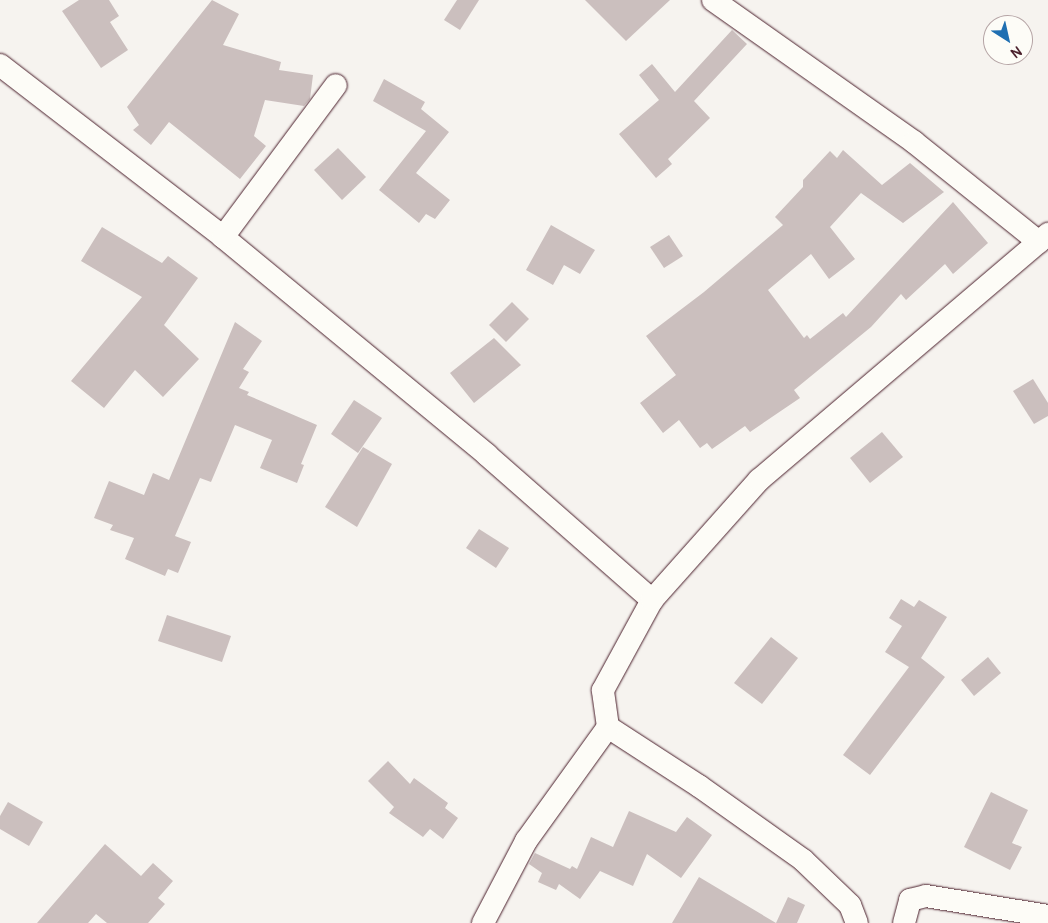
<!DOCTYPE html>
<style>
body{margin:0}
#map{position:relative;width:1048px;height:923px;overflow:hidden;background:#f6f3ef;font-family:Pangolin,sans-serif}
div>[style]{position:absolute}
[style*='--x']{left:calc(var(--x)*1px);top:calc(var(--y)*1px);width:calc(var(--w)*1px);rotate:calc(var(--a)*1deg)}
.building>*{inset:0;background:#cbbfbe}
.roads{filter:drop-shadow(0 0 1px #4a1f2b) drop-shadow(0 0 1px #4a1f2b)}
.minor>*{height:22px;margin:-11px;padding:0 11px;transform-origin:11px;border-radius:11px;background:#fdfcf7}
span{translate:-50% -50%;white-space:nowrap;text-align:center;line-height:1.15;-webkit-text-stroke:4.5px #fdfcf7;paint-order:stroke}
.north{position:absolute;left:983px;top:15px;width:50px;height:50px;box-sizing:border-box;background:#fdfcf7;border:1px solid #b5a4a5;border-radius:50%;rotate:145deg;font-size:14px;font-weight:700;line-height:20px;text-align:center;color:#4a1f2b}
.north::after{content:'';display:block;margin:auto;width:18px;height:22px;background:#1f6fb2;clip-path:polygon(50% 0,100% 100%,50% 72%,0 100%)}
</style>
<div id="map">
<div class="building">
<div style="clip-path:polygon(79px 0,109px 0,119px 16px,110px 22px,128px 50px,101px 68px,62px 11px)"></div>
<div style="clip-path:polygon(212px 0,239px 14px,223px 45px,281px 62px,279px 70px,313px 75px,310px 99px,304px 106px,265px 100px,254px 136px,266px 146px,240px 179px,169px 122px,151px 145px,133px 130px,139px 125px,127px 107px)"></div>
<div style="clip-path:polygon(457px 0,479px 0,460px 30px,444px 20px)"></div>
<div style="clip-path:polygon(585px 0,670px 0,626px 41px)"></div>
<div style="clip-path:polygon(732px 30px,747px 44px,694px 101px,710px 118px,668px 159px,672px 164px,656px 178px,619px 134px,659px 100px,639px 75px,652px 64px,675px 92px)"></div>
<div style="clip-path:polygon(384px 79px,425px 102px,421px 109px,449px 132px,416px 173px,450px 200px,435px 219px,426px 214px,419px 223px,379px 190px,426px 131px,373px 101px)"></div>
<div style="clip-path:polygon(338px 148px,366px 177px,342px 200px,314px 170px)"></div>
<div style="clip-path:polygon(843px 150px,882px 185px,910px 163px,944px 192px,903px 223px,861px 193px,830px 227px,855px 259px,829px 279px,811px 254px,768px 290px,804px 338px,807px 335px,810px 339px,843px 313px,846px 317px,953px 202px,988px 243px,953px 274px,945px 264px,906px 300px,901px 294px,871px 327px,794px 390px,800px 398px,750px 432px,745px 426px,712px 449px,707px 443px,700px 448px,679px 420px,663px 433px,640px 403px,676px 375px,646px 336px,704px 292px,783px 225px,775px 217px,803px 187px,803px 180px,830px 151px,837px 158px)"></div>
<div style="clip-path:polygon(551px 225px,595px 250px,580px 274px,564px 265px,553px 285px,526px 270px)"></div>
<div style="clip-path:polygon(102px 227px,162px 263px,168px 256px,198px 278px,164px 325px,199px 359px,163px 397px,135px 370px,104px 408px,71px 381px,142px 297px,81px 261px)"></div>
<div style="clip-path:polygon(669px 235px,683px 256px,664px 268px,650px 247px)"></div>
<div style="clip-path:polygon(512px 302px,529px 319px,506px 342px,489px 325px)"></div>
<div style="clip-path:polygon(235px 322px,262px 341px,243px 369px,249px 372px,239px 388px,249px 392px,247px 395px,317px 425px,301px 464px,304px 465px,297px 483px,260px 468px,272px 440px,235px 425px,211px 482px,200px 478px,175px 536px,191px 542px,178px 573px,168px 569px,165px 576px,125px 559px,134px 538px,110px 530px,113px 525px,94px 518px,109px 481px,144px 495px,153px 473px,169px 480px)"></div>
<div style="clip-path:polygon(494px 338px,521px 365px,474px 403px,450px 373px)"></div>
<div style="clip-path:polygon(1033px 379px,1048px 403px,1048px 416px,1034px 424px,1013px 391px)"></div>
<div style="clip-path:polygon(354px 400px,382px 418px,358px 453px,331px 434px)"></div>
<div style="clip-path:polygon(882px 432px,903px 457px,870px 483px,850px 458px)"></div>
<div style="clip-path:polygon(363px 447px,392px 464px,357px 527px,325px 507px)"></div>
<div style="clip-path:polygon(479px 529px,509px 548px,496px 568px,466px 548px)"></div>
<div style="clip-path:polygon(901px 599px,914px 607px,919px 600px,947px 617px,921px 658px,945px 677px,870px 775px,843px 755px,909px 667px,885px 652px,902px 626px,889px 618px)"></div>
<div style="clip-path:polygon(167px 615px,231px 636px,222px 662px,158px 641px)"></div>
<div style="clip-path:polygon(771px 637px,798px 658px,762px 704px,734px 683px)"></div>
<div style="clip-path:polygon(988px 657px,1001px 673px,974px 696px,961px 680px)"></div>
<div style="clip-path:polygon(388px 761px,410px 784px,414px 778px,448px 803px,445px 808px,458px 818px,443px 839px,430px 829px,423px 837px,389px 813px,394px 807px,368px 781px)"></div>
<div style="clip-path:polygon(991px 792px,1028px 810px,1012px 843px,1022px 847px,1010px 870px,964px 847px)"></div>
<div style="clip-path:polygon(8px 802px,43px 822px,29px 846px,0 829px,0 816px)"></div>
<div style="clip-path:polygon(629px 811px,676px 832px,687px 817px,712px 835px,681px 878px,647px 854px,633px 886px,600px 871px,580px 899px,559px 884px,556px 890px,538px 882px,542px 873px,529px 864px,535px 853px,570px 869px,572px 866px,577px 869px,591px 837px,613px 847px)"></div>
<div style="clip-path:polygon(105px 844px,141px 876px,153px 863px,173px 881px,158px 898px,165px 904px,148px 923px,107px 923px,96px 914px,88px 923px,37px 923px)"></div>
<div style="clip-path:polygon(699px 877px,776px 923px,788px 897px,805px 905px,797px 923px,672px 923px)"></div>
</div>
<div class="roads">
<div class="minor">
<div style="--x:713;--y:0;--w:246;--a:35.2"></div>
<div style="--x:914;--y:142;--w:160;--a:38.7"></div>
<div style="--x:0;--y:65;--w:282;--a:37.6"></div>
<div style="--x:223;--y:237;--w:342;--a:39.5"></div>
<div style="--x:487;--y:455;--w:220;--a:41.3"></div>
<div style="--x:223;--y:237;--w:189;--a:-53.4"></div>
<div style="--x:608;--y:727;--w:108;--a:33"></div>
<div style="--x:699;--y:786;--w:128;--a:35.4"></div>
<div style="--x:803;--y:860;--w:65;--a:43.8"></div>
<div style="--x:850;--y:905;--w:19;--a:69"></div>
<div style="--x:483;--y:923;--w:93;--a:-62.3"></div>
<div style="--x:526;--y:841;--w:140;--a:-54.3"></div>
<div style="--x:608;--y:727;--w:37;--a:-98"></div>
<div style="--x:603;--y:690;--w:102;--a:-61.4"></div>
<div style="--x:652;--y:600;--w:161;--a:-48.3"></div>
<div style="--x:759;--y:480;--w:380;--a:-40.4"></div>
<div style="--x:904;--y:923;--w:24;--a:-75"></div>
<div style="--x:910;--y:900;--w:16;--a:-14"></div>
<div style="--x:926;--y:896;--w:124;--a:9.3"></div>
</div>
</div>
<div class="north">N</div>
</div>
